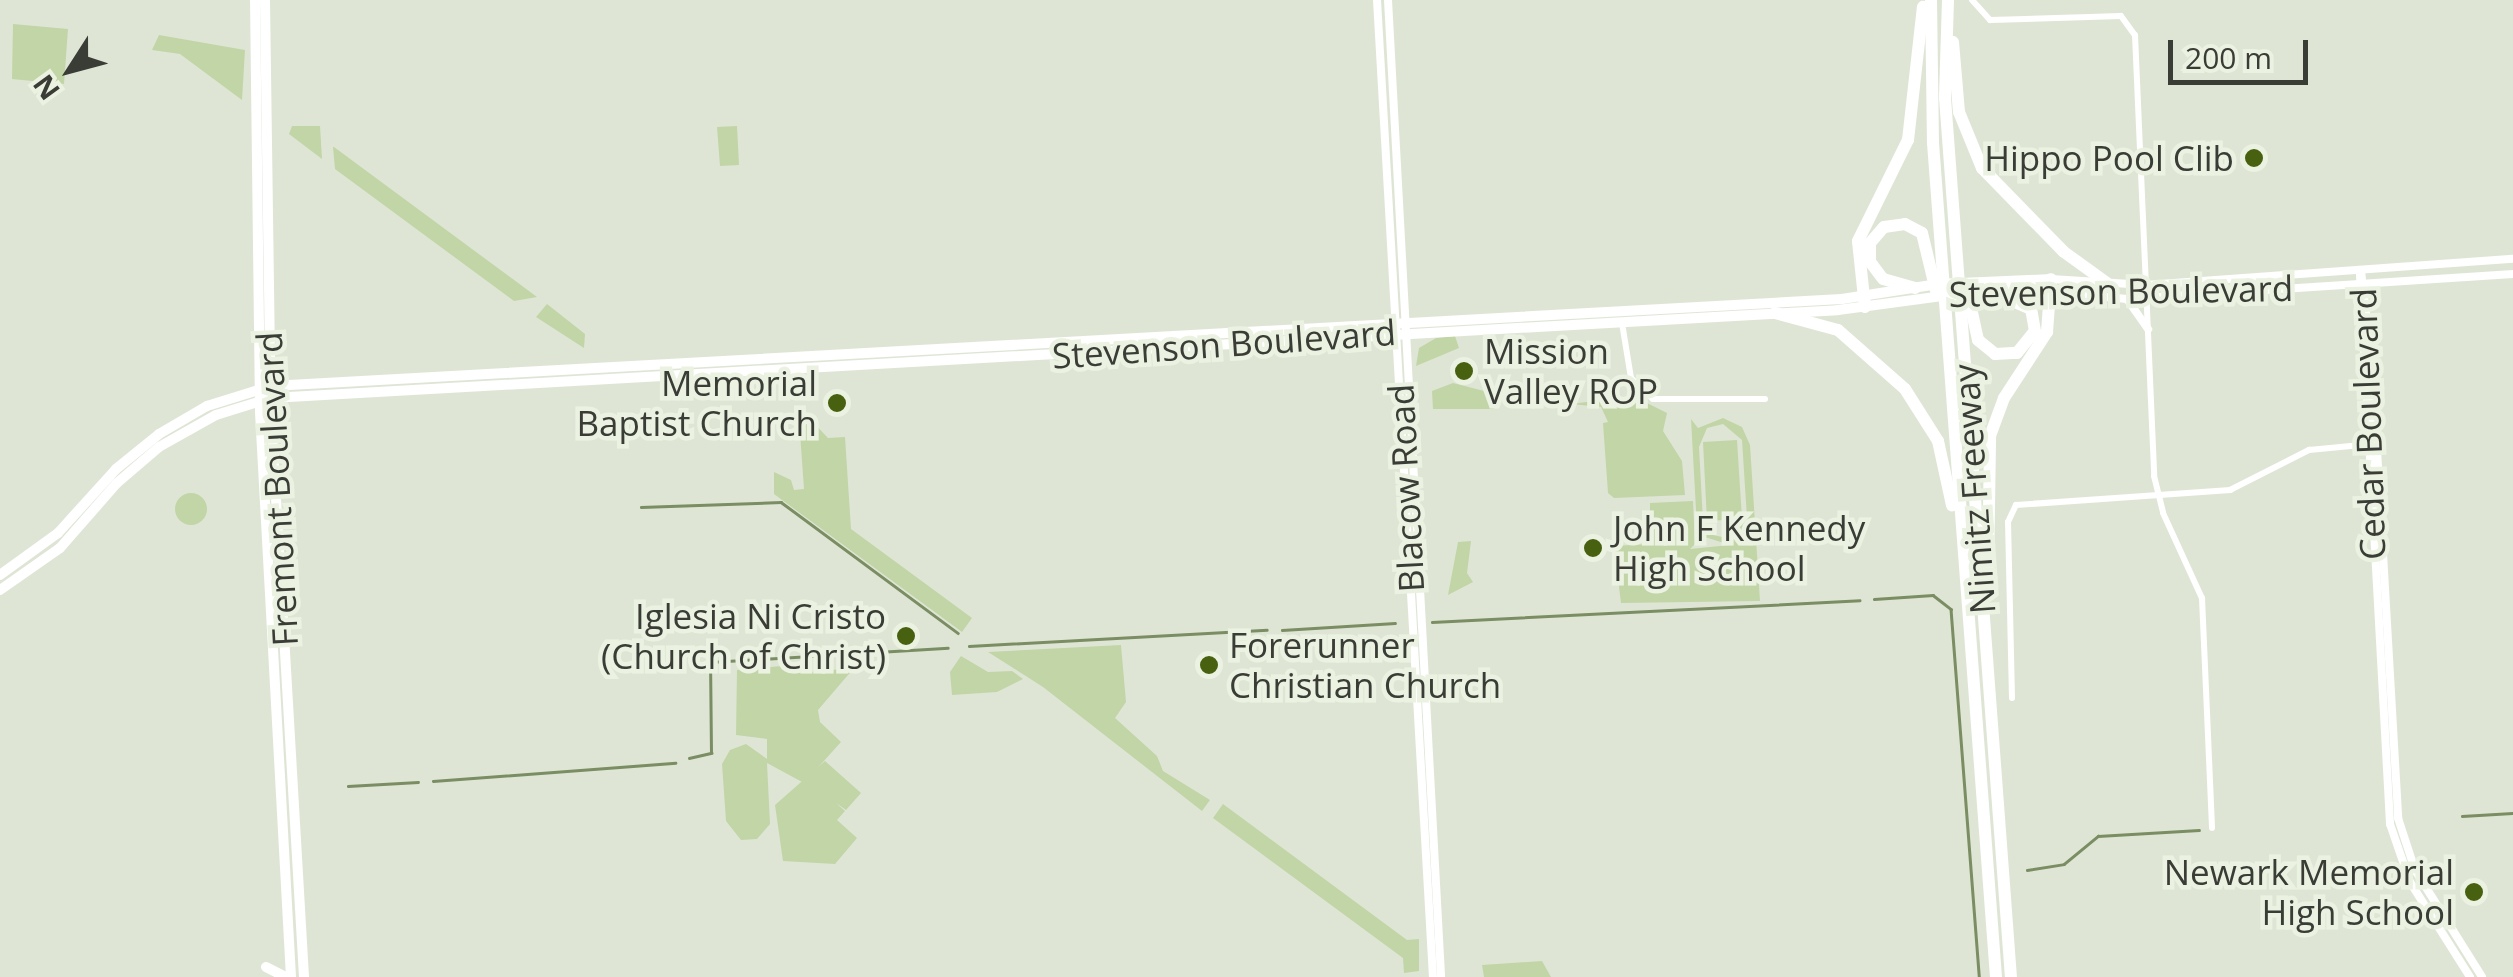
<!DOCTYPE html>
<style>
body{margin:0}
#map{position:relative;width:2513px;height:977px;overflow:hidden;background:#dee5d5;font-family:"Open Sans",sans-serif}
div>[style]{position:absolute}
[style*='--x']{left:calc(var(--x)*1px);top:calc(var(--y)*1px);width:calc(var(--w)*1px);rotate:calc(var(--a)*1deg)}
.green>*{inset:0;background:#c2d5a7}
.round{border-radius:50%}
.stream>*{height:2.5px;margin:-1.25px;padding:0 1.25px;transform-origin:1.25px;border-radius:1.25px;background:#7b8d62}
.tertiary>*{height:6px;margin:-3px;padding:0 3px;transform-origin:3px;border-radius:3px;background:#fff}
.secondary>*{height:8px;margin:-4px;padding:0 4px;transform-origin:4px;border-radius:4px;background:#fff}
.primary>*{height:10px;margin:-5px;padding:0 5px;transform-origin:5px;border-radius:5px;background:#fff}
.motorway>*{height:12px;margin:-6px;padding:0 6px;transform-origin:6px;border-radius:6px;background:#fff}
.dots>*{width:28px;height:28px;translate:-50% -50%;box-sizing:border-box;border:5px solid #ebf2e2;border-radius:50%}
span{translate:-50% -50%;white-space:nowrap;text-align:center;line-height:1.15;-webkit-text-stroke:9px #ebf2e2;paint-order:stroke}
.poi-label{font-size:35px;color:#3a3d36}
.right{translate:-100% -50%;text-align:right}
.left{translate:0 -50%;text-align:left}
.street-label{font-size:35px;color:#3a3d36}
.north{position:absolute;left:20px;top:20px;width:100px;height:100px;-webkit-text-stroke:8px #ebf2e2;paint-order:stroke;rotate:234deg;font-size:28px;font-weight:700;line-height:40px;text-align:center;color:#3a3d36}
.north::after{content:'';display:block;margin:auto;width:35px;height:45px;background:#3a3d36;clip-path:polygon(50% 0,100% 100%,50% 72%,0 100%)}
.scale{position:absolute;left:2168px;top:40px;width:140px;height:45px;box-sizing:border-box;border:5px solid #3a3d36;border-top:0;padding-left:12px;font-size:30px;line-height:35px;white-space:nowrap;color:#3a3d36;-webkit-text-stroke:8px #ebf2e2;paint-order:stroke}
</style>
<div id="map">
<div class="green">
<div style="clip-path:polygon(13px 24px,68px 29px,64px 84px,12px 79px)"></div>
<div style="clip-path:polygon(159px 35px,245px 50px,242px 100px,180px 54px,152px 50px)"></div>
<div style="clip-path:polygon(292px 126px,320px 126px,322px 159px,289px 134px)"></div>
<div style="clip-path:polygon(737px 126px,739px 165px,720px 166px,717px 127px)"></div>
<div style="clip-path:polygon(333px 147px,334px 147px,537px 297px,514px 301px,335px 169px)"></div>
<div style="clip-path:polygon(547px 304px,585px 334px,584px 348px,536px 317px)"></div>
<div style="clip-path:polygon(1436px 338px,1455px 336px,1459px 348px,1416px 366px,1419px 348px)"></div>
<div style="clip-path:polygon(1453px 383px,1488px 392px,1494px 409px,1433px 409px,1432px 391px)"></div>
<div style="clip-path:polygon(1633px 396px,1667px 413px,1663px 431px,1682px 461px,1685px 495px,1614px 498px,1608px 493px,1603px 423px,1608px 422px,1601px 407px,1571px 404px)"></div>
<div style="clip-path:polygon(809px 418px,828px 438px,845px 437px,851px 529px,972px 618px,962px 632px,774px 494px,774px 472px,791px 480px,794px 490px,804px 489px,799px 419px)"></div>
<div style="clip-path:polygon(evenodd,1723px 418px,1742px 427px,1750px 445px,1760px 601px,1621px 603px,1614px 546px,1650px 544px,1650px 503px,1693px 501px,1695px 544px,1690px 549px,1730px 545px,1705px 537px,1698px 546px,1691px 419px,1698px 428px,1723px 418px,1723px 424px,1742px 440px,1747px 518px,1727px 538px,1713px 535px,1703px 521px,1699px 447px,1707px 428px,1723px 424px)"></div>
<div style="clip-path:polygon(1737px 440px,1742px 519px,1707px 521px,1703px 442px)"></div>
<div class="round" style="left:175px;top:493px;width:32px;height:32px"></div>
<div style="clip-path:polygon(1471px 541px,1467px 573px,1473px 582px,1448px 595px,1458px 542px)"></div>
<div style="clip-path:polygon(1121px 645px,1126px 702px,1115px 718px,1157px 756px,1163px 771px,1210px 800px,1202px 811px,1043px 687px,988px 652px)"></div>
<div style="clip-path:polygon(961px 656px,988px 672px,1012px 671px,1023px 679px,997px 692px,952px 695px,950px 672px)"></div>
<div style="clip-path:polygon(793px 665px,798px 673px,854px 668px,818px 710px,820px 722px,841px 742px,804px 783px,767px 763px,770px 824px,757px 839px,741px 840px,726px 821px,722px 764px,730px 750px,746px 744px,767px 759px,767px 739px,736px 735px,737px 670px)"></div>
<div style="clip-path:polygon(825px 761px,861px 793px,846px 810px,836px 803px,845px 811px,837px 820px,857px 838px,835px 864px,783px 861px,775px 805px)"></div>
<div style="clip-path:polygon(1223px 804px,1407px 940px,1419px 939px,1419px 971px,1404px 973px,1403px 958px,1213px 818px)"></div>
<div style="clip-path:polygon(1542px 961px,1551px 977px,1484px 977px,1482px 965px)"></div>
</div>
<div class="stream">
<div style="--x:641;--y:507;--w:140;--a:-2"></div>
<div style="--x:781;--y:502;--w:220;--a:36.5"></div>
<div style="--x:1874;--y:599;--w:59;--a:-3.9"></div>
<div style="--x:1933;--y:595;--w:23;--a:38"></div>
<div style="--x:1951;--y:609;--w:369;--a:85.6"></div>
<div style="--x:1432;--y:622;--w:428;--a:-2.9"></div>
<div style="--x:1282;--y:630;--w:113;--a:-3.5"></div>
<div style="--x:969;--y:646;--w:298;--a:-3.1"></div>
<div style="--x:689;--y:758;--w:23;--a:-13"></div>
<div style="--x:711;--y:753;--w:91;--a:-90.6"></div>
<div style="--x:710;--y:662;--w:238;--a:-3.4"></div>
<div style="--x:433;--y:781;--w:243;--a:-4.3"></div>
<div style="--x:348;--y:786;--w:70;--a:-3.3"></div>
<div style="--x:2462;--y:816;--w:51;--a:-3.4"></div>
<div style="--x:2027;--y:870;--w:37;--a:-9"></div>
<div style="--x:2064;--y:864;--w:44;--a:-39.5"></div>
<div style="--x:2098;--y:836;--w:101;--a:-3.4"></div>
</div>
<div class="tertiary">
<div style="--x:1972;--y:0;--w:27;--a:48"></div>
<div style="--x:1990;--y:20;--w:131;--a:-1.7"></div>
<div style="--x:2121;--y:16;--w:24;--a:54"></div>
<div style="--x:2135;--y:35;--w:441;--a:87.5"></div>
<div style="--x:2154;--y:476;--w:38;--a:76"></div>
<div style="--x:2163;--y:513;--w:94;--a:65.4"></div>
<div style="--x:2202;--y:598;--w:230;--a:87.5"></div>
<div style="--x:1622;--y:323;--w:56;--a:80.7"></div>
<div style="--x:1631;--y:378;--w:30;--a:44"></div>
<div style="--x:1653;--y:399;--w:112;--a:0"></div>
<div style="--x:2012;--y:698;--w:176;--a:-91.3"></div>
<div style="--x:2008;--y:522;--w:19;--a:-65"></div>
<div style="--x:2016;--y:505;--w:215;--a:-4"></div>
<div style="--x:2230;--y:490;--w:89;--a:-26.9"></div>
<div style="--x:2309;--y:450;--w:63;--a:-5.4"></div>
</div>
<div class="secondary">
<div style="--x:1377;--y:0;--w:979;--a:86.72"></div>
<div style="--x:1388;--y:0;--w:978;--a:86.89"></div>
<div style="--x:2361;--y:271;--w:93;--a:83.2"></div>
<div style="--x:2372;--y:363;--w:456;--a:86.7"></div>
<div style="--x:2398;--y:818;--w:55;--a:71.9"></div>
<div style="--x:2415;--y:870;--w:126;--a:57.9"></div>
<div style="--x:2360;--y:275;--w:550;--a:86.87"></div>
<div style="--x:2390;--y:824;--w:61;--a:71"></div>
<div style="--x:2410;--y:882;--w:112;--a:57.7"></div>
<div style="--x:2051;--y:279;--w:95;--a:3.6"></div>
<div style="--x:2146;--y:285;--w:368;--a:-4.1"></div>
<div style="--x:2050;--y:291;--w:77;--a:5.9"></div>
<div style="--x:2127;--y:299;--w:387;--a:-3.7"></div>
<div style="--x:2127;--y:299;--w:37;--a:55"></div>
</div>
<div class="primary">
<div style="--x:255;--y:0;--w:412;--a:89.3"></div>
<div style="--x:260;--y:412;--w:566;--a:86.86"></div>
<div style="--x:265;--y:0;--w:413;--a:89.2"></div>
<div style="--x:271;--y:413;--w:565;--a:86.65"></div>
<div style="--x:0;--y:575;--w:72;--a:-35.9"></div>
<div style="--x:58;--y:533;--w:86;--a:-47.8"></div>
<div style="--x:116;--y:469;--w:55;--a:-39.1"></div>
<div style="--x:159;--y:434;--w:56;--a:-30.3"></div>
<div style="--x:207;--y:406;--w:67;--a:-17.4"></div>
<div style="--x:271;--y:386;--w:1573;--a:-3.17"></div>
<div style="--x:1842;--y:299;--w:97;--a:-8.9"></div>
<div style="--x:1938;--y:284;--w:113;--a:-2.5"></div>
<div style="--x:0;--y:590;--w:73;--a:-35"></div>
<div style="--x:60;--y:548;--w:86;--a:-48.8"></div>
<div style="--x:117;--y:483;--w:55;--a:-40.6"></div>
<div style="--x:159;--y:447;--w:65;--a:-29.3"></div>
<div style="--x:216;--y:415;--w:58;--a:-17.2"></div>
<div style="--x:271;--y:398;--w:1569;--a:-3.21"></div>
<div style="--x:1838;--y:310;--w:150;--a:-7.6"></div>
<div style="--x:1987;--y:290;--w:63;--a:0.9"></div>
<div style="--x:266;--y:967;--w:22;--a:27"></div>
</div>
<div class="motorway">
<div style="--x:1931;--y:0;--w:143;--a:89.2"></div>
<div style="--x:1933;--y:143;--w:836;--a:85.68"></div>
<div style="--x:1948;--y:0;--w:98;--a:91.8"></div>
<div style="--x:1945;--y:98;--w:881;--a:85.71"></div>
<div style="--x:1953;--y:42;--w:70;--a:85.1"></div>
<div style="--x:1959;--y:112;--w:61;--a:67.7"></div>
<div style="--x:1982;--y:168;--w:117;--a:45.7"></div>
<div style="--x:2064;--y:252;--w:53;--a:35.8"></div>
<div style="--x:1915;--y:288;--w:33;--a:-164"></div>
<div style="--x:1883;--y:279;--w:21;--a:-127"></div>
<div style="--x:1870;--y:262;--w:19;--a:-90"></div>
<div style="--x:1870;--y:243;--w:21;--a:-49"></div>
<div style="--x:1884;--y:227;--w:21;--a:-8"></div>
<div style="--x:1905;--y:224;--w:19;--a:28"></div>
<div style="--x:1922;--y:233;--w:64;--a:76.4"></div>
<div style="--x:1968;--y:294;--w:47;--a:77.7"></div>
<div style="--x:1978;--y:340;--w:22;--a:39"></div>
<div style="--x:1995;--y:354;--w:22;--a:-3"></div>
<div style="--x:2017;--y:353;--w:28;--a:-51"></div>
<div style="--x:2035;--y:331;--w:22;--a:-100"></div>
<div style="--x:2031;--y:309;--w:48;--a:-156.6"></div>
<div style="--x:1865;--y:307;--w:66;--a:-96.1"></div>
<div style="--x:1858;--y:241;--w:113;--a:-63.7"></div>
<div style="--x:1908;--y:140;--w:134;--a:-83.6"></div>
<div style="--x:1775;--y:313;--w:65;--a:15.1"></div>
<div style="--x:1838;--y:330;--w:89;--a:41.4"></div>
<div style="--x:1905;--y:389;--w:62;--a:57.6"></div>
<div style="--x:1938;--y:441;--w:66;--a:77.7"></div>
<div style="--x:1988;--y:570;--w:134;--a:-89.1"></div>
<div style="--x:1990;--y:436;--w:40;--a:-69.8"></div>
<div style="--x:2004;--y:398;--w:79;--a:-56.9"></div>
<div style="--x:2047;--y:332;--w:53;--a:-85.7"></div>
</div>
<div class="dots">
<div style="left:2254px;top:158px;background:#476110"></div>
<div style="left:1464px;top:371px;background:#476110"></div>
<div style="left:837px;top:403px;background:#476110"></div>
<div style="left:1593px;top:548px;background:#476110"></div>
<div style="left:906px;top:636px;background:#476110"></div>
<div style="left:1209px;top:665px;background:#476110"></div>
<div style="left:2474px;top:892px;background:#476110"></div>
</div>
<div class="poi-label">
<span class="right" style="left:2234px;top:158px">Hippo Pool Clib</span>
<span class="left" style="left:1484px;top:371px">Mission<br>Valley ROP</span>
<span class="right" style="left:817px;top:403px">Memorial<br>Baptist Church</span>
<span class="left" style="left:1613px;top:548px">John F Kennedy<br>High School</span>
<span class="right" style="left:886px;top:636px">Iglesia Ni Cristo<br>(Church of Christ)</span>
<span class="left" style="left:1229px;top:665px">Forerunner<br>Christian Church</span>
<span class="right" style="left:2454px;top:892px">Newark Memorial<br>High School</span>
</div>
<div class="street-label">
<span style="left:2121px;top:291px;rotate:-1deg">Stevenson Boulevard</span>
<span style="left:1224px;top:344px;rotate:-4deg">Stevenson Boulevard</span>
<span style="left:2368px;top:424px;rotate:-92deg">Cedar Boulevard</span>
<span style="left:1406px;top:488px;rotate:-93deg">Blacow Road</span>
<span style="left:277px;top:489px;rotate:-93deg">Fremont Boulevard</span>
<span style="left:1974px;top:489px;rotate:-94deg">Nimitz Freeway</span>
</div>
<div class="north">N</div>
<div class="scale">200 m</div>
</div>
